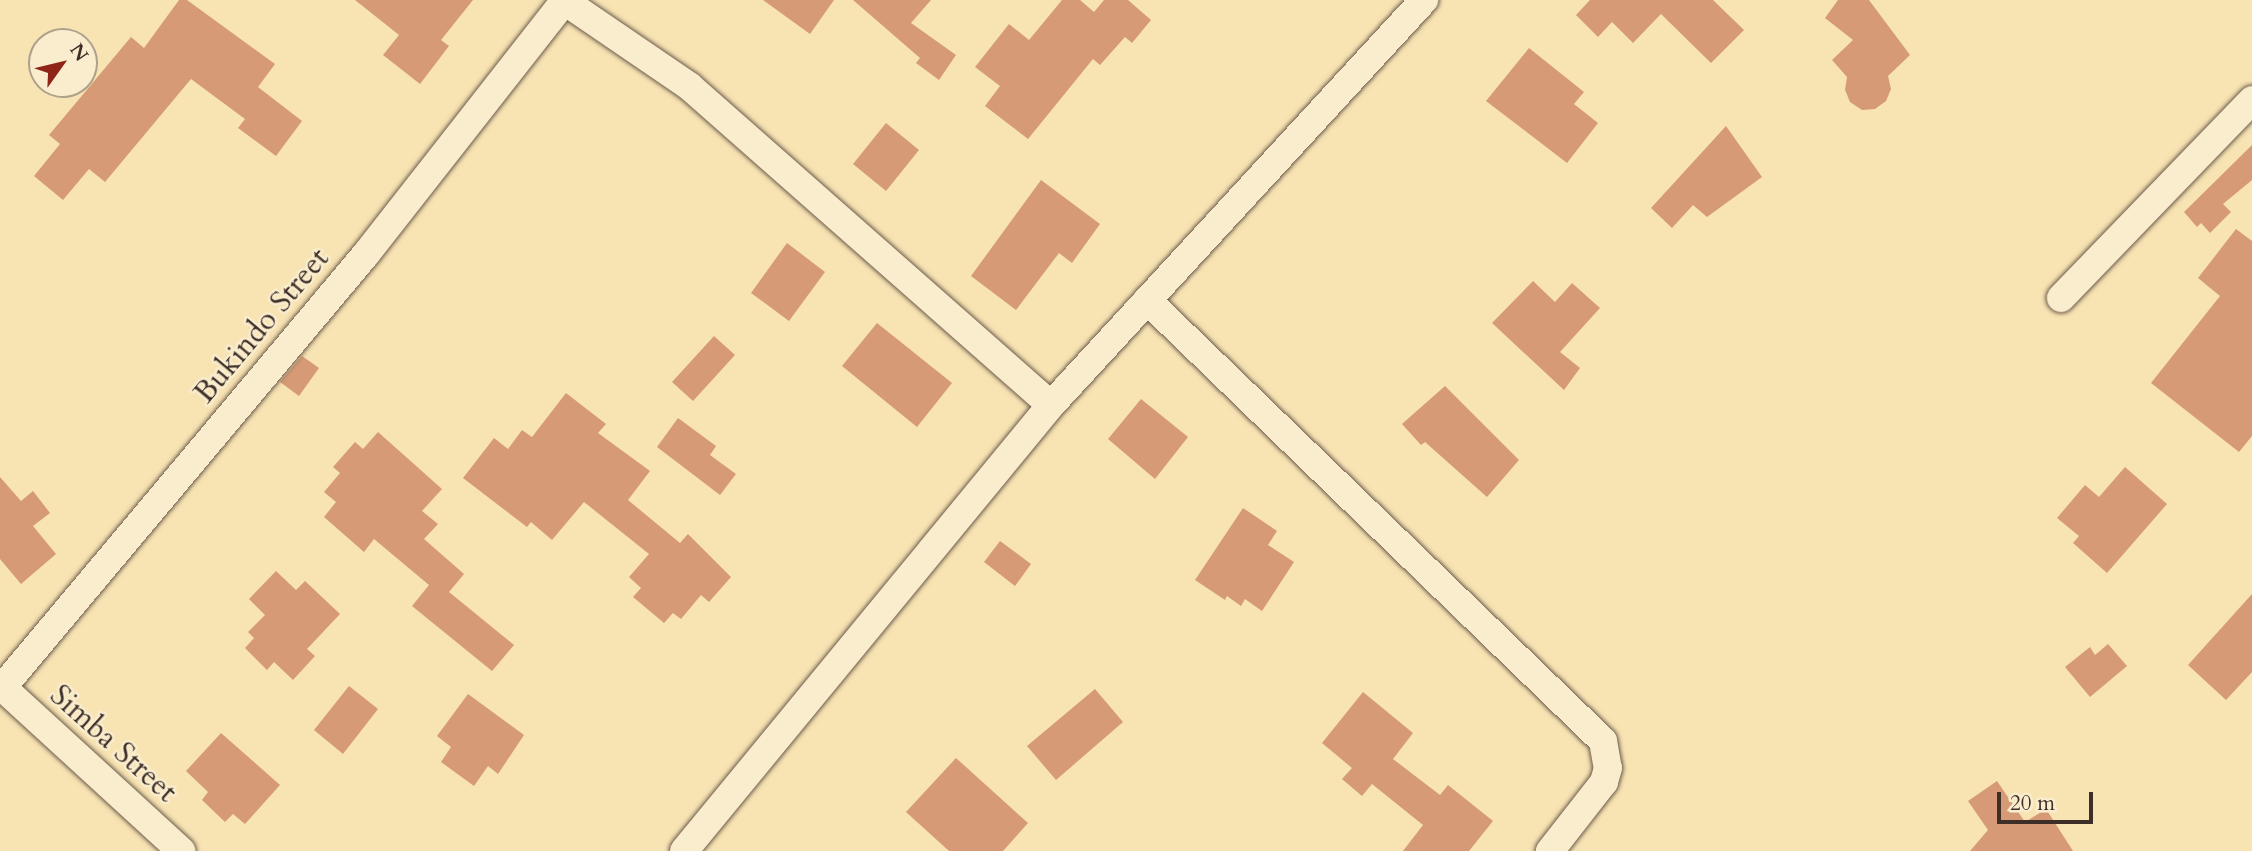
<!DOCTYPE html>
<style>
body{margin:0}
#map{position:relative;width:2252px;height:851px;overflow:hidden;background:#f8e3b3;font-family:Cardo,serif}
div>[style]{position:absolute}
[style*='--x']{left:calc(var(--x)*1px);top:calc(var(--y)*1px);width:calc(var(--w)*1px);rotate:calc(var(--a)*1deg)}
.building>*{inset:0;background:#d69b76}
.roads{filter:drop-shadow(0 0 2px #6c5c4b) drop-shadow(0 0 2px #6c5c4b)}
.minor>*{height:28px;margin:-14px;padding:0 14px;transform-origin:14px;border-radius:14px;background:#faedce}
span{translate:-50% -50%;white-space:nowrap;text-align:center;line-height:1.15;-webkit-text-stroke:5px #faedce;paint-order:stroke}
.street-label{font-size:30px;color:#3d2f28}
.north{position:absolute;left:28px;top:28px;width:70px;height:70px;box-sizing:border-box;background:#faedce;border:2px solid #aea18c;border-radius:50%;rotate:56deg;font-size:19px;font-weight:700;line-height:28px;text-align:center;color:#3d2f28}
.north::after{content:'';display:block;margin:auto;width:24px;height:32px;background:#8f2418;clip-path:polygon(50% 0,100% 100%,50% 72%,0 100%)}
.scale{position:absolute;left:1997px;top:792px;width:96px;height:32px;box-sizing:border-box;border:4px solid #3d2f28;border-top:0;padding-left:9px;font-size:21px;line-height:24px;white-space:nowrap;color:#3d2f28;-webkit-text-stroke:5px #faedce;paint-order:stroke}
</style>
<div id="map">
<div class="building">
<div style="clip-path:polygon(179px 0,187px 0,275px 64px,258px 87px,302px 121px,276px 156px,238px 128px,245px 119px,191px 79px,105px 182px,89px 169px,63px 200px,34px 176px,60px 144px,49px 135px,131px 37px,144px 48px)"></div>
<div style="clip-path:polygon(355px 0,473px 0,441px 40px,449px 46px,420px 84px,383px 55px,399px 35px)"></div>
<div style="clip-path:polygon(763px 0,834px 0,810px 34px)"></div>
<div style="clip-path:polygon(853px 0,931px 0,911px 23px,956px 55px,939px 80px,916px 63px,920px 58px)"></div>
<div style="clip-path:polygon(1062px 0,1080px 0,1094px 12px,1104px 0,1128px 0,1151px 20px,1132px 43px,1125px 37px,1100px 65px,1093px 59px,1028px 139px,985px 106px,1000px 86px,975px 67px,1009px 24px,1029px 40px)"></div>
<div style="clip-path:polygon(1590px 0,1713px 0,1744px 30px,1711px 63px,1661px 14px,1633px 43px,1612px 22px,1598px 37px,1576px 15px)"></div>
<div style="clip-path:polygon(1838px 0,1869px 0,1910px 55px,1888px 76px,1891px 89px,1886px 101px,1875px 109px,1862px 110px,1850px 102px,1845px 90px,1847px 77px,1832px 60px,1853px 40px,1825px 18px)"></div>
<div style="clip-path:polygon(1529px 48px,1584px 92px,1574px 104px,1598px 123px,1567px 163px,1486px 101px)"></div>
<div style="clip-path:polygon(886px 123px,919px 150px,886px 191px,853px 164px)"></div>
<div style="clip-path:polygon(1726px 126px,1762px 177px,1707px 217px,1693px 205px,1672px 228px,1651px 208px)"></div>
<div style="clip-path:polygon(2252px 145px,2252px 180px,2223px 204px,2231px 212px,2210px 233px,2201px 223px,2197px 227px,2184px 212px)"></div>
<div style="clip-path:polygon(1041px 180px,1100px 224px,1072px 263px,1059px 253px,1016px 310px,971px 276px)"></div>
<div style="clip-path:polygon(2236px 229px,2252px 241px,2252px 436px,2239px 452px,2151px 383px,2220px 296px,2198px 278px)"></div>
<div style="clip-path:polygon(787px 243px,825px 272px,789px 321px,751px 293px)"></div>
<div style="clip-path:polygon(1533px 281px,1555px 302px,1572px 283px,1600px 308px,1560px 352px,1580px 368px,1564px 390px,1492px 323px)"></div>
<div style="clip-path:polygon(877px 323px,952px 383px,917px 427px,842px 366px)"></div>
<div style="clip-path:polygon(714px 336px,735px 355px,693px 401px,672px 382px)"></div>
<div style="clip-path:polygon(302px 356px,319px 368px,299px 396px,280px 382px)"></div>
<div style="clip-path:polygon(1445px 386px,1519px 460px,1487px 497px,1425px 442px,1421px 445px,1402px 424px)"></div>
<div style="clip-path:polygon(566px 393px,606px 424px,598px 433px,650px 471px,628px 500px,680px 543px,688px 534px,731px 577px,709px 602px,701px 595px,681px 619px,673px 613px,664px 623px,633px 597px,641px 588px,629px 577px,649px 554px,584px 502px,552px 540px,531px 522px,527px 527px,463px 478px,494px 438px,508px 449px,522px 430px,532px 437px)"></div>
<div style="clip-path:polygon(1141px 399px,1188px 437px,1155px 479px,1108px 439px)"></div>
<div style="clip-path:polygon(678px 418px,716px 446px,710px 455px,736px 474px,720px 495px,657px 447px)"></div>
<div style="clip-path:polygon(378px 432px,442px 489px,422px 511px,438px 524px,424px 539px,464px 574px,449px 592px,514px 645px,492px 671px,412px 606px,429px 585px,374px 539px,364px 552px,324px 517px,336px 502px,324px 492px,340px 473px,333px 467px,355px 442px,363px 449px)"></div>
<div style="clip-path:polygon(2125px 467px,2167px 504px,2107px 573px,2073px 543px,2079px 536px,2057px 518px,2085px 485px,2099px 497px)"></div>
<div style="clip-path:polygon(0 477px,21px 501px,33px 491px,50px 513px,33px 526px,56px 554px,21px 584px,0 559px)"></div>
<div style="clip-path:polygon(1243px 508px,1277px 531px,1268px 545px,1294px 562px,1262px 611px,1245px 599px,1241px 606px,1227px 596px,1225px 600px,1195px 580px)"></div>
<div style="clip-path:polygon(1000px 541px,1031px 564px,1015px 586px,984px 562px)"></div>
<div style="clip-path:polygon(276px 571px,296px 590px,305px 581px,340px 614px,307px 649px,315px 656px,293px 680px,274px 662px,267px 670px,245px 648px,254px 638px,248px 632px,265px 615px,249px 599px)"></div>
<div style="clip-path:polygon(2252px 594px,2252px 672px,2226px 700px,2188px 665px)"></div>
<div style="clip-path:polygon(2108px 644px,2127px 666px,2090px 697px,2065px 667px,2090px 647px,2095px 655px)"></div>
<div style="clip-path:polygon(349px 686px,378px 709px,343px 754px,314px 730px)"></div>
<div style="clip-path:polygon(1095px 689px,1123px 722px,1056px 780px,1027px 746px)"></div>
<div style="clip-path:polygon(1363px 692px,1413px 733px,1393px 759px,1440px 795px,1448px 785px,1493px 821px,1469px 851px,1403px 851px,1423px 825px,1372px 784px,1362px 796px,1342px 779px,1352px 768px,1322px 743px)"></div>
<div style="clip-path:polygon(468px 694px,524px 735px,498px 774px,488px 766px,474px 786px,441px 762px,451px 747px,437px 736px)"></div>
<div style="clip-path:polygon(221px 733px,280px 785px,245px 824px,233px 814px,225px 822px,202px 800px,208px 792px,186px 771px)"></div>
<div style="clip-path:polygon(956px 758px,1028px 823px,1003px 851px,949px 851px,906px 812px)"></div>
<div style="clip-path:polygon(1997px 781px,2025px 822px,2046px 809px,2073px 851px,1970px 851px,1988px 830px,1968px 801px)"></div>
</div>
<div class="roads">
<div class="minor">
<div style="--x:563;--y:0;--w:153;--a:34.3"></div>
<div style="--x:689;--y:86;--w:482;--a:41.4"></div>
<div style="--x:2061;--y:298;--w:275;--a:-46"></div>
<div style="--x:1147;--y:300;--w:634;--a:44.04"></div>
<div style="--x:1603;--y:741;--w:27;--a:80"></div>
<div style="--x:1608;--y:768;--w:15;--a:106"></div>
<div style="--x:1604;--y:782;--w:88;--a:128"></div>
<div style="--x:0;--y:685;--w:246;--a:42.5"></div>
<div style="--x:2;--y:688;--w:566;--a:-50.01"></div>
<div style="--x:366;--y:254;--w:323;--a:-51.9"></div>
<div style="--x:684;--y:851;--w:578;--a:-50.55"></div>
<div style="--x:1051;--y:405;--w:551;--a:-47.36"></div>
</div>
</div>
<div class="street-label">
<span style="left:262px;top:326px;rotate:-50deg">Bukindo Street</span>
<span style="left:113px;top:744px;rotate:42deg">Simba Street</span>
</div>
<div class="north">N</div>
<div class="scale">20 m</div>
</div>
